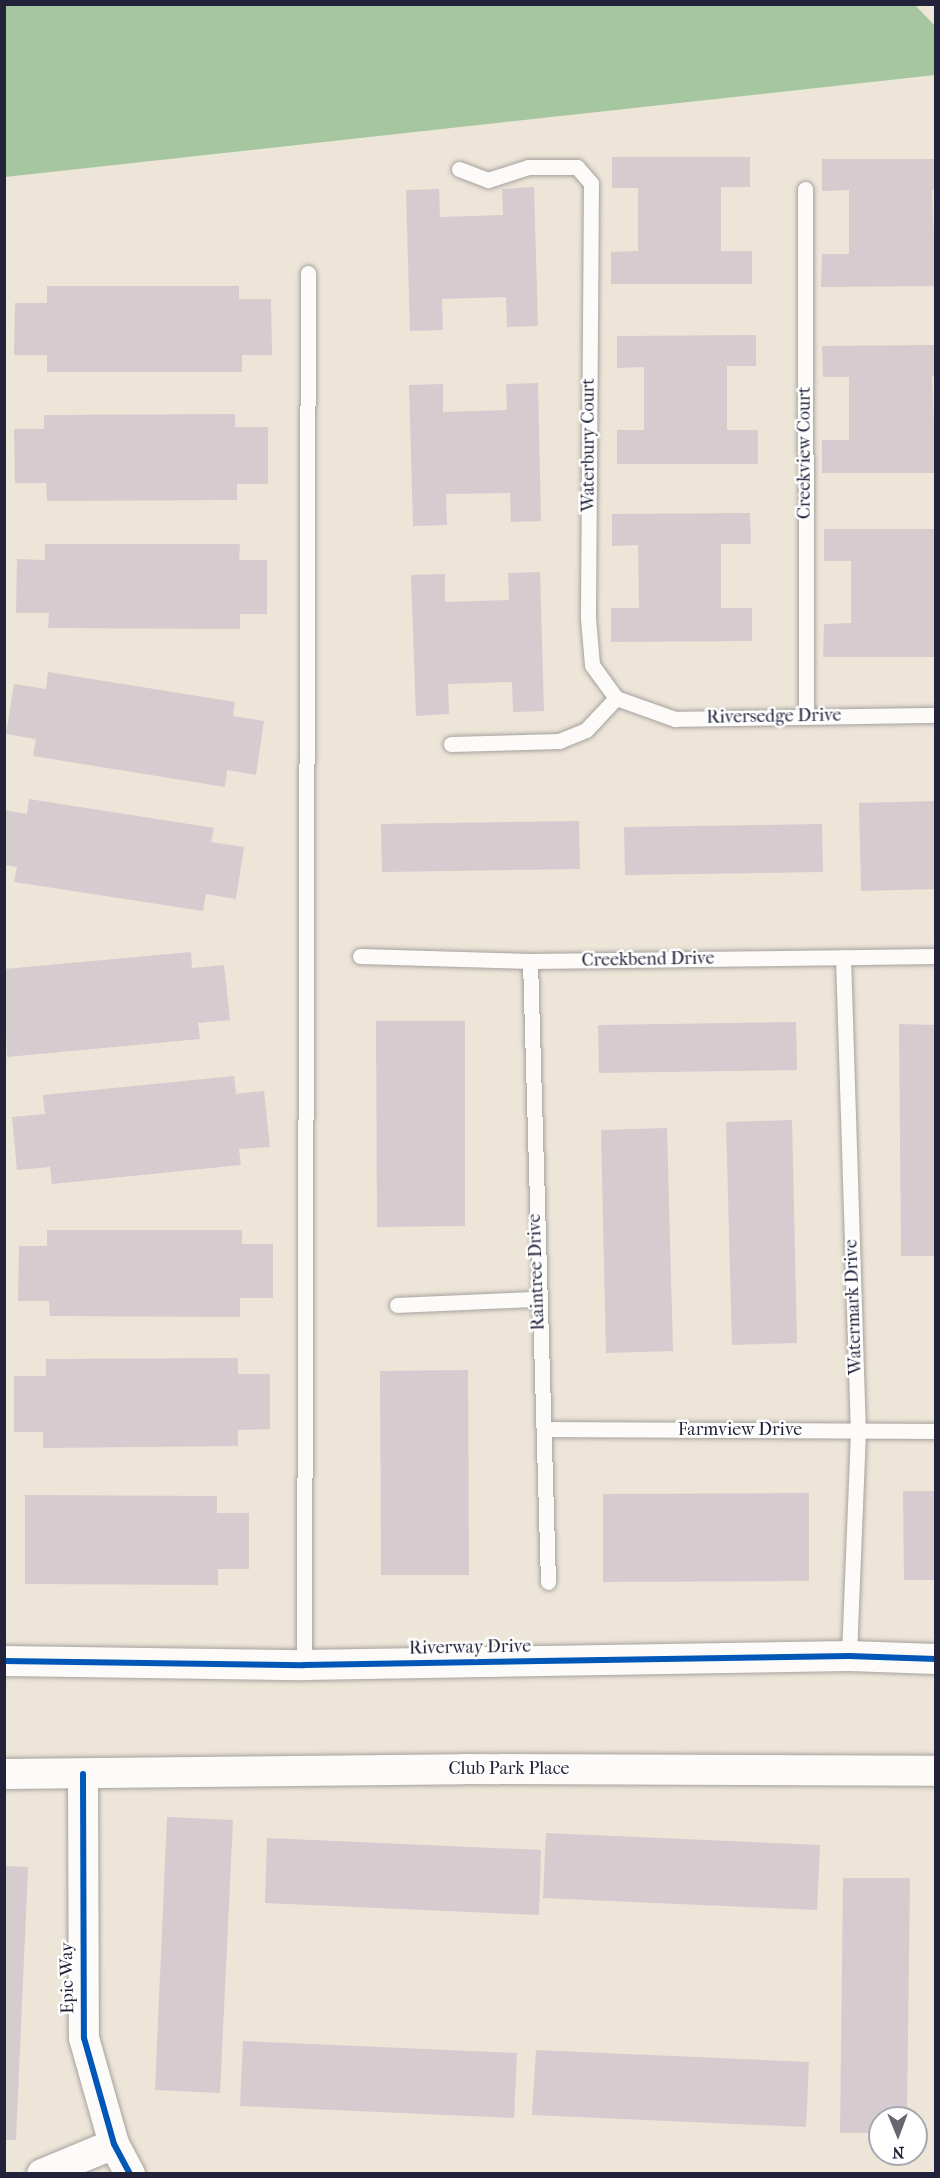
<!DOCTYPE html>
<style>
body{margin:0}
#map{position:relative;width:940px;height:2178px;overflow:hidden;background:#ede5d8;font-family:"IM FELL French Canon",serif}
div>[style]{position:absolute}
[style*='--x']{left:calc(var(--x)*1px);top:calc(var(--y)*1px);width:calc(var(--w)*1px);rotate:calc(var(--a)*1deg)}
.forest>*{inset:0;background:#a5c69f}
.building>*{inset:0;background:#d6cbcf}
.roads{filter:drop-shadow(0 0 2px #a6a19d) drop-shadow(0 0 2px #a6a19d)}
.service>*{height:15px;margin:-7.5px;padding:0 7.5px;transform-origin:7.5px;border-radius:7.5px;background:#fcfbf9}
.minor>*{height:30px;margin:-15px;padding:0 15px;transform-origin:15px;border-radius:15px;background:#fcfbf9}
.cycleway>*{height:6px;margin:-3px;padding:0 3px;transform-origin:3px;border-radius:3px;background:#0057b8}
span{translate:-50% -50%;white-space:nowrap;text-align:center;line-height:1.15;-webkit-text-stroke:5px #fff;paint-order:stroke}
.street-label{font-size:18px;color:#22223b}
.frame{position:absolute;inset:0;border:6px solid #22223b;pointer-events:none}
.north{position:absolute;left:868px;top:2106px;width:60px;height:60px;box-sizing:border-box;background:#fff;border:2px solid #a7a7b1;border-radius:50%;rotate:179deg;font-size:16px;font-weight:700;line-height:24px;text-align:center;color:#22223b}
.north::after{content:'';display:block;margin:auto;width:21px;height:27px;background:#696672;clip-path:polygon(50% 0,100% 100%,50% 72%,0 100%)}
</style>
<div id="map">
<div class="forest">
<div style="clip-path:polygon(4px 5px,915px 5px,935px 26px,935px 75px,5px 177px)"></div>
</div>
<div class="building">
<div style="clip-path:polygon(612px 157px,750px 157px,750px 187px,721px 187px,721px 251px,752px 251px,752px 284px,611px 284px,611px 252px,638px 251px,638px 188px,612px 188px)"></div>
<div style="clip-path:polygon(822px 159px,936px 159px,936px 189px,932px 190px,936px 286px,821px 287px,822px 254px,849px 254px,849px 190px,822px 191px)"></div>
<div style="clip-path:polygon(534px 187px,538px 326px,507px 327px,506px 297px,442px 299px,443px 330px,410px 331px,406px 190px,439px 189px,440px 217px,503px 215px,502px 189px)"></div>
<div style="clip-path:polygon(47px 286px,239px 286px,239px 299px,271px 299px,272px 355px,242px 355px,242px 372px,47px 372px,47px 355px,14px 355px,15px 303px,47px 303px)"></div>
<div style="clip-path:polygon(756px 335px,756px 366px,727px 366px,727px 430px,758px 430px,758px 464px,617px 464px,617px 430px,644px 430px,644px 367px,617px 368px,617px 336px)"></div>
<div style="clip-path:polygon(936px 345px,936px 376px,932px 376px,936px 473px,822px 473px,822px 440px,849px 440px,849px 377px,823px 377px,822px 346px)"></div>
<div style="clip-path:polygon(538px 383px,541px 521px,511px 522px,510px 493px,446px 494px,447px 525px,413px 526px,409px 385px,443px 384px,443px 412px,507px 410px,506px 384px)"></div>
<div style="clip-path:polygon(235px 414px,235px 427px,268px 427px,268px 484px,237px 484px,237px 500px,47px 501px,46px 483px,15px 483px,14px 429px,44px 429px,44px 415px)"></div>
<div style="clip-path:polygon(750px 513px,751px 544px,721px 544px,721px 608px,752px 608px,752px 641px,611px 642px,611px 608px,639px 608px,638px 545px,612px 546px,612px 514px)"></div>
<div style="clip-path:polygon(824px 529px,936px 529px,936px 657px,823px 657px,824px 624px,851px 623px,851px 561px,824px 561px)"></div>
<div style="clip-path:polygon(45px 544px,240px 544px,239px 560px,267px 560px,267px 614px,240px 614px,240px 629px,48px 628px,49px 613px,16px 613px,17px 559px,45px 560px)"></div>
<div style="clip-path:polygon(540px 572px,544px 711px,513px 712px,512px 682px,448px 684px,449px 714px,416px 716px,411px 575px,445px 574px,445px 602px,509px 600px,508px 573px)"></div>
<div style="clip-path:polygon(48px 672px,235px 702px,233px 716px,264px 721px,256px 775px,227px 770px,225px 787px,33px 756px,36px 739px,6px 734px,14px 684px,46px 689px)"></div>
<div style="clip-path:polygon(29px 799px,214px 828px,211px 842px,244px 847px,236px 899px,206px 894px,203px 911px,14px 882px,17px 867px,4px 865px,4px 810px,27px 814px)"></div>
<div style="clip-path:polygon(936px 801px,936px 889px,861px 891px,859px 803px)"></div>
<div style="clip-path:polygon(579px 821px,580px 869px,382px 872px,381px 824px)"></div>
<div style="clip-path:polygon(822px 824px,823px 872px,625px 875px,624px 827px)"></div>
<div style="clip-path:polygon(191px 952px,192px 968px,224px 965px,230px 1020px,198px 1023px,200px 1039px,7px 1057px,4px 969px)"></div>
<div style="clip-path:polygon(376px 1021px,465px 1021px,465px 1226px,377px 1227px)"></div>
<div style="clip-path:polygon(796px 1022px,797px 1070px,599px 1073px,598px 1025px)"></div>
<div style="clip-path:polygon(899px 1024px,936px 1025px,936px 1256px,901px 1256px)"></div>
<div style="clip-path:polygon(234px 1076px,236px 1094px,264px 1091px,270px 1147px,239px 1149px,241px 1165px,52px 1184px,50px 1167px,17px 1170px,12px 1117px,45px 1114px,43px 1095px)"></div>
<div style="clip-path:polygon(792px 1120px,797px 1343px,732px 1345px,726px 1122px)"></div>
<div style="clip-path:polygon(667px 1128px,673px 1351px,606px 1353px,601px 1130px)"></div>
<div style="clip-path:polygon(47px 1230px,242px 1230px,242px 1244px,273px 1244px,273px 1298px,240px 1298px,240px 1317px,50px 1316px,49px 1301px,18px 1301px,19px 1246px,47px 1246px)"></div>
<div style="clip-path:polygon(238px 1358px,238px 1374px,270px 1374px,270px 1429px,238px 1430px,238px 1446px,43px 1448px,43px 1432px,14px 1432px,14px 1376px,46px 1376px,46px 1359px)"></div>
<div style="clip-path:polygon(468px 1370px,469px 1575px,381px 1575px,380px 1371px)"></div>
<div style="clip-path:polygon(903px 1491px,936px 1491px,936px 1580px,904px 1580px)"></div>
<div style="clip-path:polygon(809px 1493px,809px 1581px,603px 1582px,603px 1494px)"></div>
<div style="clip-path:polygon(25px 1495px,217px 1496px,217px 1513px,249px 1513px,249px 1569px,218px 1569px,218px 1585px,25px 1584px)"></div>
<div style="clip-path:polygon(167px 1817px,233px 1820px,220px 2093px,155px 2090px)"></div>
<div style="clip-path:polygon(546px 1833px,820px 1845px,817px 1910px,543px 1898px)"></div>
<div style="clip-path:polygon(267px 1838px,541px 1850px,539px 1915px,265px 1903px)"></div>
<div style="clip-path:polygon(4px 1866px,28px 1867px,16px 2140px,4px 2140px)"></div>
<div style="clip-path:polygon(843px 1878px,910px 1878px,907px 2118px,880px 2118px,880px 2133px,840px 2133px)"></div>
<div style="clip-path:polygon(243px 2041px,517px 2053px,514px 2118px,240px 2106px)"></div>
<div style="clip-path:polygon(536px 2050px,809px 2062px,806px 2127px,532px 2115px)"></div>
</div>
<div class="roads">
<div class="service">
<div style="--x:459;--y:169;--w:31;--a:21"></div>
<div style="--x:488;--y:180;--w:42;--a:-18"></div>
<div style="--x:528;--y:167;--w:49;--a:0"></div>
<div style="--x:577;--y:167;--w:21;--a:49"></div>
<div style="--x:591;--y:183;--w:435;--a:90.4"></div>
<div style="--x:588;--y:618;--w:47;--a:85.1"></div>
<div style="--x:592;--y:665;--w:41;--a:54"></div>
<div style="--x:805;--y:189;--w:528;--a:89.89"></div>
<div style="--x:616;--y:698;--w:63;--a:19.6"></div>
<div style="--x:675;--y:719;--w:261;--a:-0.9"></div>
<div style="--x:451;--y:744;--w:108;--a:-1.6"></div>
<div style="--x:559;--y:741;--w:29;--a:-22"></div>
<div style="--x:586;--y:730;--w:44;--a:-46.8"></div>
<div style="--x:360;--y:956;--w:170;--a:1.7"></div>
<div style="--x:530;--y:961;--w:406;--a:-0.7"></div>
<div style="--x:843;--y:957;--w:474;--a:88.2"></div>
<div style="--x:858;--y:1431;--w:225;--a:92.3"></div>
<div style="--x:530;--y:961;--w:621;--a:88.34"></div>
<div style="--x:397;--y:1305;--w:140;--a:-2.5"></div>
<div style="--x:544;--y:1429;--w:392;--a:0.3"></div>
<div style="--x:304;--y:1665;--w:1392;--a:-89.84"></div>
</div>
<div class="minor">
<div style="--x:4;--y:1661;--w:300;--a:0.8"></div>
<div style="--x:304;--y:1665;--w:545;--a:-0.95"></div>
<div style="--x:849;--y:1656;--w:87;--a:2"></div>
<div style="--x:4;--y:1774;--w:460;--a:-0.6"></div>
<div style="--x:464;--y:1769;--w:472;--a:0.2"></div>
<div style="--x:83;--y:1774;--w:264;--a:89.8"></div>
<div style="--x:84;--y:2038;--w:110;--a:74.2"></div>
<div style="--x:114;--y:2144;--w:34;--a:62"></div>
<div style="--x:42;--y:2174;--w:78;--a:-22.6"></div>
</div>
</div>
<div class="cycleway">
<div style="--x:4;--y:1661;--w:300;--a:0.8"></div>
<div style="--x:304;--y:1665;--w:545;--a:-0.95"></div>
<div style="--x:849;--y:1656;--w:87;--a:2"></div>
<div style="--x:83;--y:1774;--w:264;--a:89.8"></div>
<div style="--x:84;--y:2038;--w:110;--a:74.2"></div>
<div style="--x:114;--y:2144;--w:34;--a:62"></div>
</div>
<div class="street-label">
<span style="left:589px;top:445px;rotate:-90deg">Waterbury Court</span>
<span style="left:805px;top:453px;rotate:-90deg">Creekview Court</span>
<span style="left:774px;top:717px;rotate:-1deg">Riversedge Drive</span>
<span style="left:648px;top:960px;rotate:-1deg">Creekbend Drive</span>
<span style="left:537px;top:1272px;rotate:-92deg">Raintree Drive</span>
<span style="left:854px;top:1307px;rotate:-92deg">Watermark Drive</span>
<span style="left:740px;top:1430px">Farmview Drive</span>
<span style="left:470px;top:1648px;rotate:-1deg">Riverway Drive</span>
<span style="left:509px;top:1769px">Club Park Place</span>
<span style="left:68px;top:1978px;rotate:-91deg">Epic Way</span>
</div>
<div class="frame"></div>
<div class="north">N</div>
</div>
